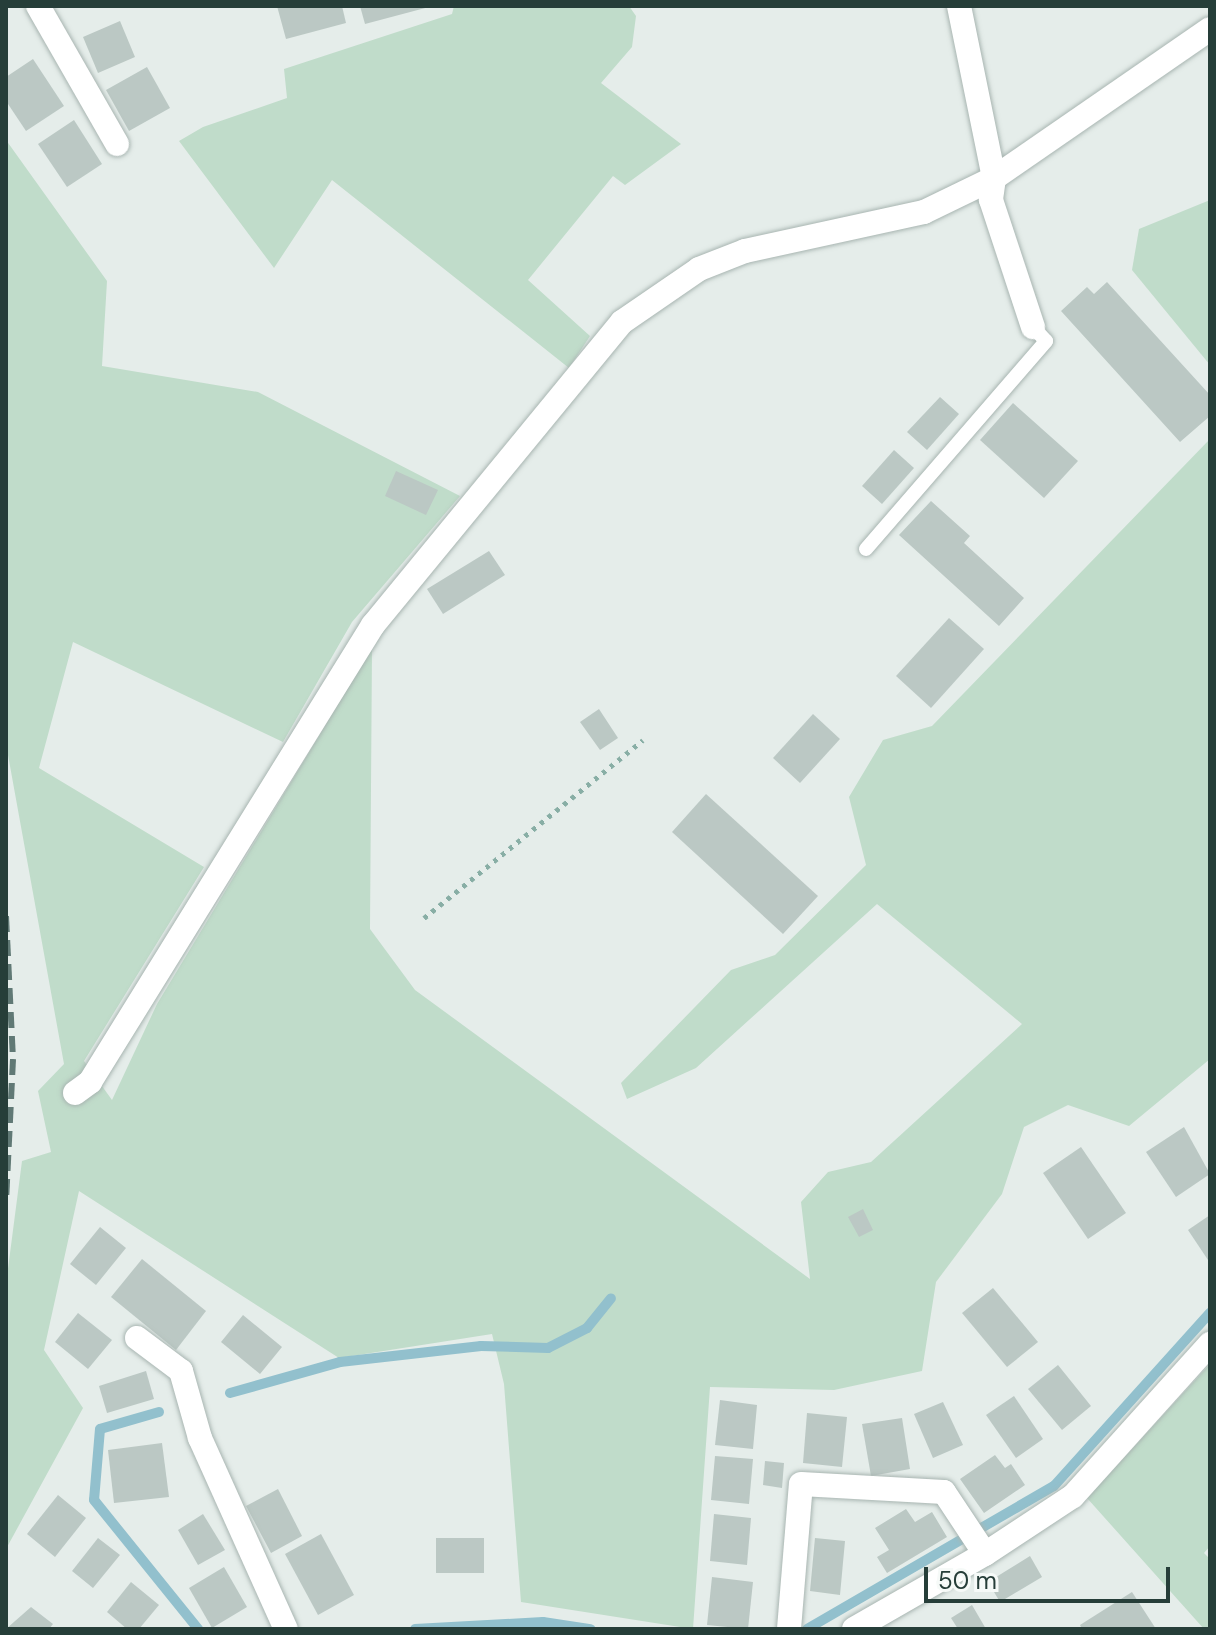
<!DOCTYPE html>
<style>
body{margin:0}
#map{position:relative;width:1216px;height:1635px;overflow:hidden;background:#e5edea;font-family:"DM Sans",sans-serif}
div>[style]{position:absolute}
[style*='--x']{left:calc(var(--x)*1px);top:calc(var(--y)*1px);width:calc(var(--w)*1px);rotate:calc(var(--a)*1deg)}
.green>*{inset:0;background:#c0dcca}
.stream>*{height:10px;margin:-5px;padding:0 5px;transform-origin:5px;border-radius:5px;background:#92c0cd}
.building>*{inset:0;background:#bbc8c4}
.path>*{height:5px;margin-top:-2.5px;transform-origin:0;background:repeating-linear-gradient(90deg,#88aea5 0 4px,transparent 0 10px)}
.roads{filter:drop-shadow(0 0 2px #a8b5b1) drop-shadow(0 0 2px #a8b5b1)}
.lane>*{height:14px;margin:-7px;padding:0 7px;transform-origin:7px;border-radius:7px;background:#fff}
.street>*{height:24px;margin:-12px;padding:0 12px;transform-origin:12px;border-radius:12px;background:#fff}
.rail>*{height:6px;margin-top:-3px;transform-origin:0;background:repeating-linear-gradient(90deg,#607975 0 16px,transparent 0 24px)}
span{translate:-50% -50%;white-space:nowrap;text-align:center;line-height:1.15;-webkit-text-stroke:6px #f6faf8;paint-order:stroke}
.frame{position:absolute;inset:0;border:8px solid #263e39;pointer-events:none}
.scale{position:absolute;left:924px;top:1567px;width:246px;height:36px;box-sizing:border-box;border:4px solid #263e39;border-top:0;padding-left:10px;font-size:24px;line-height:28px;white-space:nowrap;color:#263e39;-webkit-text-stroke:6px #f6faf8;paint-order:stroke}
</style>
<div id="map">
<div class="green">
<div style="clip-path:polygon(454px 6px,629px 6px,636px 16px,632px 47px,601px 83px,681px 144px,625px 185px,613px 176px,528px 280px,590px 336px,569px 368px,332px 180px,274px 268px,179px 141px,203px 127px,287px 98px,284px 69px,452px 14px)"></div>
<div style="clip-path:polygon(6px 140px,107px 281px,102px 366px,258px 392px,460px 496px,352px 622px,283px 742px,73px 642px,39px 768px,204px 867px,84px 1061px,112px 1100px,157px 1004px,372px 648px,370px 929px,415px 990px,810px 1279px,801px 1202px,828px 1172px,871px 1162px,1022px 1024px,877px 904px,696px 1068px,627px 1099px,621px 1083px,731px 970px,775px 955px,866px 865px,849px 797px,883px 740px,932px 726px,1210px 439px,1210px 1059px,1129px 1126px,1068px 1105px,1024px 1127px,1002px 1194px,936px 1282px,922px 1371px,834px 1390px,710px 1387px,693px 1629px,521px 1602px,504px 1384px,492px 1334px,339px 1358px,79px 1191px,44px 1350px,83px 1408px,6px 1549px,6px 1284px,22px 1161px,51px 1152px,38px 1091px,64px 1064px,6px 744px)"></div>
<div style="clip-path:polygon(1210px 200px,1210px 365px,1132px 270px,1139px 229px)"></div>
<div style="clip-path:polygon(1210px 1364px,1210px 1546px,1204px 1553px,1210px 1559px,1210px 1629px,1204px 1629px,1087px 1498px)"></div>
</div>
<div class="stream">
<div style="--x:230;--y:1393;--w:114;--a:-15.7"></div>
<div style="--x:340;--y:1362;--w:142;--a:-6.5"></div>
<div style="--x:481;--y:1346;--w:67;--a:1.7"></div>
<div style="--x:548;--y:1348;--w:44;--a:-27.1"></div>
<div style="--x:587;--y:1328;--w:38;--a:-51"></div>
<div style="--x:159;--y:1412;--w:61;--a:163.9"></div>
<div style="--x:100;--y:1429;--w:71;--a:94.8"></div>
<div style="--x:94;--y:1500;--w:166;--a:51.1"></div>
<div style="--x:415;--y:1629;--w:128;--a:-3.1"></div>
<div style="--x:543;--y:1622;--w:48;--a:8.5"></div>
<div style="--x:807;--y:1629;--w:285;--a:-30.1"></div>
<div style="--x:1054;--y:1486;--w:233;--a:-48"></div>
</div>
<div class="building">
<div style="clip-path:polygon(277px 6px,342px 6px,346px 23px,286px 39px)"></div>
<div style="clip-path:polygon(360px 6px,428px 6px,429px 7px,365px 24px)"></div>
<div style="clip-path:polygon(120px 21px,135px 57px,98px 73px,83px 37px)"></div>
<div style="clip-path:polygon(33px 59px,64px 106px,26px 131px,6px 101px,6px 77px)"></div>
<div style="clip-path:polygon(147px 67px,170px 108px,129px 131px,106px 90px)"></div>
<div style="clip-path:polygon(74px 120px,102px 164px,67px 187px,38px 144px)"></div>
<div style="clip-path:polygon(1107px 282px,1210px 395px,1210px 416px,1180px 442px,1061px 311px,1087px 287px,1094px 294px)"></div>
<div style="clip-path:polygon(940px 397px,959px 414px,927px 450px,907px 432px)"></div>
<div style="clip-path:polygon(1013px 403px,1078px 461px,1044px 498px,980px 440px)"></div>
<div style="clip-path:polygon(894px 450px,914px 468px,882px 504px,862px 486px)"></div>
<div style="clip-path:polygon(396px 471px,438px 490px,426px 515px,385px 496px)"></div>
<div style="clip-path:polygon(931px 501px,970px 536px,964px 543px,1024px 598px,999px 626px,899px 535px)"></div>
<div style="clip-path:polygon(489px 551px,505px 575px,443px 614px,427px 589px)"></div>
<div style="clip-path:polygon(949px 618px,984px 649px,931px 708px,896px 676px)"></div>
<div style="clip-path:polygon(599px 709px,618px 738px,600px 750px,580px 722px)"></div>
<div style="clip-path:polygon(813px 714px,840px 739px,800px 783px,773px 758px)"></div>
<div style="clip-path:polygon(706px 794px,818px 896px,783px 934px,672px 832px)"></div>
<div style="clip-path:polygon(1184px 1127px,1210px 1174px,1176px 1197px,1146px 1152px)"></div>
<div style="clip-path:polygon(1081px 1147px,1126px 1213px,1088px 1239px,1043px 1173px)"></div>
<div style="clip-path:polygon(863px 1209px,873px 1230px,859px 1237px,848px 1217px)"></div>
<div style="clip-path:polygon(1210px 1215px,1210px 1263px,1188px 1230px)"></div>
<div style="clip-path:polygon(100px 1227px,126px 1248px,96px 1285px,70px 1264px)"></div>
<div style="clip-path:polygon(142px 1259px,206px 1311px,176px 1350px,111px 1297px)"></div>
<div style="clip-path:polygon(993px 1288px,1038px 1342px,1007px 1367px,962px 1313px)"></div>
<div style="clip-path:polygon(78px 1313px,112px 1340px,88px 1369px,55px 1342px)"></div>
<div style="clip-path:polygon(243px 1315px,282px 1347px,260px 1374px,221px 1342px)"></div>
<div style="clip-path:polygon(1058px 1365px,1091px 1406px,1062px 1430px,1028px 1389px)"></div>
<div style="clip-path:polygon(146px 1371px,154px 1399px,107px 1413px,99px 1386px)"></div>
<div style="clip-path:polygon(1014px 1396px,1043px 1439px,1016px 1458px,986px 1415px)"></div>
<div style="clip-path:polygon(720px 1400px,757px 1405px,753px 1449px,715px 1445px)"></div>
<div style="clip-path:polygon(943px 1402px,963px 1445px,933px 1458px,914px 1414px)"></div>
<div style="clip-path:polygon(807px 1413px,847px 1417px,842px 1467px,803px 1463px)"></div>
<div style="clip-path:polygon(902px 1418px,910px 1469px,871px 1476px,862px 1424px)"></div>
<div style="clip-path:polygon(162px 1443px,169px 1497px,114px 1503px,108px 1450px)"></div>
<div style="clip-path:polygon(995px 1455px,1005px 1468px,1011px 1464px,1025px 1485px,984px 1513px,960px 1479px)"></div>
<div style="clip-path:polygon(715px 1456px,753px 1459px,749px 1504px,711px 1500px)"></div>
<div style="clip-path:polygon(765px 1461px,784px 1463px,782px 1488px,763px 1485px)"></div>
<div style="clip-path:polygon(278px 1489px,302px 1536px,271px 1553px,246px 1506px)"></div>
<div style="clip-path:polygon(58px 1495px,86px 1518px,55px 1557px,27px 1534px)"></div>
<div style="clip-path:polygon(906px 1509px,915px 1522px,932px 1512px,947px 1537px,887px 1573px,877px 1557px,889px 1550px,875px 1528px)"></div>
<div style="clip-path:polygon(203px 1514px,225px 1550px,198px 1565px,178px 1530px)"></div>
<div style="clip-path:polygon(714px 1514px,751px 1518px,747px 1565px,710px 1561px)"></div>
<div style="clip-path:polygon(321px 1534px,354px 1595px,318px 1615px,285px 1554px)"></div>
<div style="clip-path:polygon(98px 1538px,120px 1555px,93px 1588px,72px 1571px)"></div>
<div style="clip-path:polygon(436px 1538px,484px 1538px,484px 1573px,436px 1573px)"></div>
<div style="clip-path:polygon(815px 1538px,845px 1541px,840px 1595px,810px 1591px)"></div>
<div style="clip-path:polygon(1030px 1556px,1042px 1577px,1000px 1602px,988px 1582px)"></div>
<div style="clip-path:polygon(224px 1567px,247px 1607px,212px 1628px,189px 1588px)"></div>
<div style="clip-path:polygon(712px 1577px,753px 1582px,748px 1629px,707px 1625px)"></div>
<div style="clip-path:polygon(131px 1582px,159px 1605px,139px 1629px,127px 1629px,107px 1612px)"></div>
<div style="clip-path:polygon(1132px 1592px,1156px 1629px,1082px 1629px,1080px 1625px)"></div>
<div style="clip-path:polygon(972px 1605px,986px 1629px,958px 1629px,951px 1618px)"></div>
<div style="clip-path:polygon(31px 1607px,53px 1624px,49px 1629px,6px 1629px)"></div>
</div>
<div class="path">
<div style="--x:424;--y:918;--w:282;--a:-39.1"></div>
</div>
<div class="roads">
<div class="lane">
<div style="--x:866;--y:549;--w:275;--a:-49.1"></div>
<div style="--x:1046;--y:341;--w:19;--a:-133"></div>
</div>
<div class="street">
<div style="--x:38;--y:6;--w:159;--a:60.2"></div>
<div style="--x:959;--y:6;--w:176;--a:78.5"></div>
<div style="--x:994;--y:178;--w:22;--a:98"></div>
<div style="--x:991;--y:200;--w:134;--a:71.7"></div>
<div style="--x:75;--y:1093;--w:19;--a:-36"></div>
<div style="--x:90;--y:1082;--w:538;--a:-58.23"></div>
<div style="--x:373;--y:625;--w:392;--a:-50.6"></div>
<div style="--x:622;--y:322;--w:93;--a:-34.5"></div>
<div style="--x:699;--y:269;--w:49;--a:-21.4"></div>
<div style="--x:745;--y:251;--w:183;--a:-12.3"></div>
<div style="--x:924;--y:212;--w:78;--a:-25.9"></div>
<div style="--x:994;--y:178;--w:262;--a:-34.6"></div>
<div style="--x:137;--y:1338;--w:55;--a:36.9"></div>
<div style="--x:181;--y:1371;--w:70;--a:74.2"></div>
<div style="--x:200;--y:1438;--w:209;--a:65.8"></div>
<div style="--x:789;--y:1629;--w:145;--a:-85.3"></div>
<div style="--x:801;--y:1484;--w:143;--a:3.2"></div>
<div style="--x:944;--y:1492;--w:74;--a:56.5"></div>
<div style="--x:854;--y:1629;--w:151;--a:-29.8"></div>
<div style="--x:985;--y:1554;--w:105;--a:-33.4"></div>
<div style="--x:1073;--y:1496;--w:205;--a:-48"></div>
</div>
</div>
<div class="rail">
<div style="--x:6;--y:916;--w:143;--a:87.2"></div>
<div style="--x:13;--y:1059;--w:144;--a:92.8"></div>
</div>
<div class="frame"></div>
<div class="scale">50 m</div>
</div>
